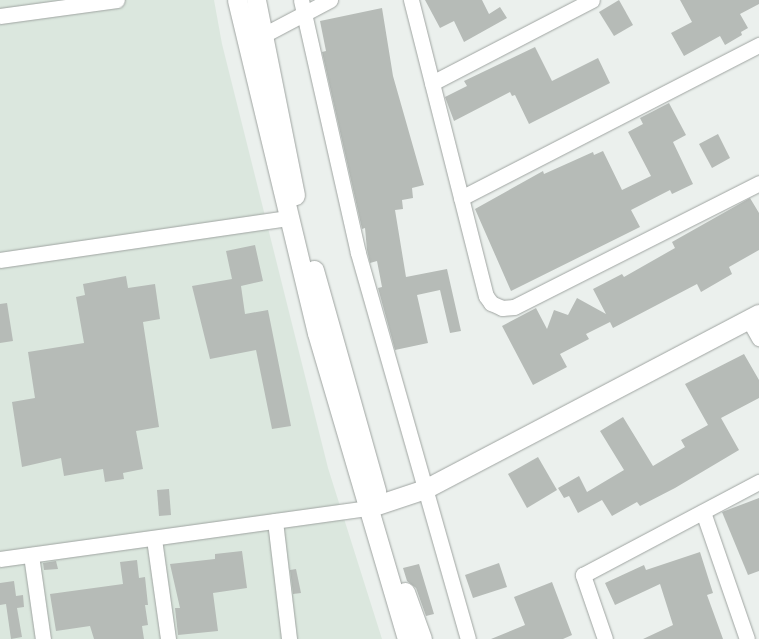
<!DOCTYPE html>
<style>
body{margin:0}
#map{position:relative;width:759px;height:639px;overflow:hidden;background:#ebf0ed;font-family:"DM Sans",sans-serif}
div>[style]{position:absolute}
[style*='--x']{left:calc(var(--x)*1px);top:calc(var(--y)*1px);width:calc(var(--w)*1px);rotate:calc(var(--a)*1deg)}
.built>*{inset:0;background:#dbe7de}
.building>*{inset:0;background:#b6bbb7}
.roads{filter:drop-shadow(0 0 1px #9fa4a1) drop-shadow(0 0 1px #9fa4a1)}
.minor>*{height:15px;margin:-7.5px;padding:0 7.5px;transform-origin:7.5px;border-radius:7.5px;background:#fff}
.tertiary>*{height:19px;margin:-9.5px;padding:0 9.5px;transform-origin:9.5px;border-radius:9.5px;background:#fff}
span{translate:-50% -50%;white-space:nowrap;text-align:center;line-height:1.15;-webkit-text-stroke:4px #fff;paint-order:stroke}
</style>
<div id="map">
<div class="built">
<div style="clip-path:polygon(0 0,214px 0,222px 44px,328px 468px,382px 639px,0 639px)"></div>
</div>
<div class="building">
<div style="clip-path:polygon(425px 0,482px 0,489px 14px,500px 7px,507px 18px,464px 42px,454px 21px,440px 28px)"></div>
<div style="clip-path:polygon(619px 0,633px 25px,614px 36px,599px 12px)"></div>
<div style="clip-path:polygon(680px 0,759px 0,759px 4px,740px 14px,748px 28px,741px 32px,742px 35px,725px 45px,720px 36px,684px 56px,671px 33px,692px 22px)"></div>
<div style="clip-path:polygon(382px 8px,393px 76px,424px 185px,412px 188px,413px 198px,402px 200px,403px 209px,395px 210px,406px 277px,447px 269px,461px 331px,450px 333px,440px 290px,417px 295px,428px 343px,395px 350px,378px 288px,382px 287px,377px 261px,370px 263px,367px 250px,365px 228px,362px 229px,322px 52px,326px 51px,320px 21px)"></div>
<div style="clip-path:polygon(535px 47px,552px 81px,598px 58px,610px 83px,529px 124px,515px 95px,512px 96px,510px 92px,454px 121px,445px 97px,467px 86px,464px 81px)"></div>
<div style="clip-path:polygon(669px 103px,686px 135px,673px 142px,693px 184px,672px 194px,670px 190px,631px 210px,640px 227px,511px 291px,475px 209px,543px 171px,544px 174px,593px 152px,594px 155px,603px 151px,622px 190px,651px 176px,628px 132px,643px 124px,640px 118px)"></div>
<div style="clip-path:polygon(718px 134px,730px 158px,712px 168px,699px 144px)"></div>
<div style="clip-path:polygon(750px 198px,759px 213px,759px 250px,729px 267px,732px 274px,701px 292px,697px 284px,613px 328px,610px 322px,586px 334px,589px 339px,560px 354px,567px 367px,533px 385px,502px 326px,536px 308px,547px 329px,554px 310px,568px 315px,577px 298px,606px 314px,593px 289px,622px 274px,624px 277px,675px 248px,672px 242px)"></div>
<div style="clip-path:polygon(255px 245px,263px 281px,241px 286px,245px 314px,268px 310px,291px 426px,272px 429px,256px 350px,210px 359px,192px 286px,232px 279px,226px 251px)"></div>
<div style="clip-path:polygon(126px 276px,128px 288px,155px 284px,160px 319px,143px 322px,159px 427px,136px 431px,143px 469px,123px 473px,124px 479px,105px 482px,103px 469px,64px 476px,61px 458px,22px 467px,12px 402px,35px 398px,28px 352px,84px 343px,76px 297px,85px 295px,83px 284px)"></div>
<div style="clip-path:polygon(7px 303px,13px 341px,0 343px,0 304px)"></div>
<div style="clip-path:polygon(744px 354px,759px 380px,759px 398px,721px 418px,739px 450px,675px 488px,640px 506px,637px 502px,612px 516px,602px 500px,578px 513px,569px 496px,564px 498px,558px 488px,579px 476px,587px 492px,624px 470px,600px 431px,623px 417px,653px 466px,685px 447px,681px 440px,708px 425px,685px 384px)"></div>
<div style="clip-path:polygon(538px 457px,557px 490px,527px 508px,508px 474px)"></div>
<div style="clip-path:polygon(169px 489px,171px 515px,159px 516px,157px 490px)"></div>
<div style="clip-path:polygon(759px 498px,759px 571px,748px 575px,722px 512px)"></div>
<div style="clip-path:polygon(242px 551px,247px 588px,213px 593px,218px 631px,178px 635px,175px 608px,180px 608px,170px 564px,215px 559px,215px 554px)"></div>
<div style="clip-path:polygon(700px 552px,713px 593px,707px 595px,723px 639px,643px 639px,673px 625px,660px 584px,615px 605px,605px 583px,644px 565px,646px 570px)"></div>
<div style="clip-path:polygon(137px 560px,139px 578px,145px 577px,148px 605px,145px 605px,148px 625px,142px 626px,144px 639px,94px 639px,90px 626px,56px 631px,50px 594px,123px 584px,120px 562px)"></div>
<div style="clip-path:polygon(56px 561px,58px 569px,44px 570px,43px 563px)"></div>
<div style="clip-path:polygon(499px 563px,507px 587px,473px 598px,465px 575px)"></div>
<div style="clip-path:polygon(419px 564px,434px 614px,426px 616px,416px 588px,407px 581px,403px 568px)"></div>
<div style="clip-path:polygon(296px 569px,301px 593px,293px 594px,290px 570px)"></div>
<div style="clip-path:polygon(14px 581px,16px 596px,23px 595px,24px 607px,17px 608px,22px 637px,11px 639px,6px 604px,0 605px,0 583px)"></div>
<div style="clip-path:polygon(552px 582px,572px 635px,563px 639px,491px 639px,525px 625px,514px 597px)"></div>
</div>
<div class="roads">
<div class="minor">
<div style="--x:301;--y:0;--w:259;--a:77.3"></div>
<div style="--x:358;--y:253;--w:401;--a:74.1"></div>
<div style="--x:411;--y:0;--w:305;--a:75.8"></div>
<div style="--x:486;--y:296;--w:9;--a:54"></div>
<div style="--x:491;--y:303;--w:12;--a:24"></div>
<div style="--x:502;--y:308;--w:12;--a:-5"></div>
<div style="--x:514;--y:307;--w:275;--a:-26.8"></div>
<div style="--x:0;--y:16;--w:118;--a:-7.8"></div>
<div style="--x:254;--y:40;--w:86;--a:-27.8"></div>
<div style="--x:432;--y:83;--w:180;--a:-27.4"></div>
<div style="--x:461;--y:198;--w:335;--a:-27.2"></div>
<div style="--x:0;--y:260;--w:292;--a:-8.3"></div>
<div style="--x:749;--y:320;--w:21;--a:61"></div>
<div style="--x:703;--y:512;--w:134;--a:70.9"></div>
<div style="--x:275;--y:521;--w:119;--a:83.2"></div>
<div style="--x:154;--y:539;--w:101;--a:82"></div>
<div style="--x:31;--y:555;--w:85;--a:81.9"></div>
<div style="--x:0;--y:559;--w:372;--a:-7.9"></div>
<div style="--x:605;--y:639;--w:68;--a:-109"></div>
<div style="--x:583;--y:575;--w:199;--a:-27.9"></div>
</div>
<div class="tertiary">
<div style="--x:237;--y:0;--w:342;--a:76.5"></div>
<div style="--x:317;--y:333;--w:319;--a:73.6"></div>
<div style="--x:256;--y:0;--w:199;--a:78.7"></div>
<div style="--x:314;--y:270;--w:230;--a:74.3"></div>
<div style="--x:368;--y:508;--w:60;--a:-18.4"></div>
<div style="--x:425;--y:489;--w:377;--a:-27.7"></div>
<div style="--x:405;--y:592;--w:50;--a:70.1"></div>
</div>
</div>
</div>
